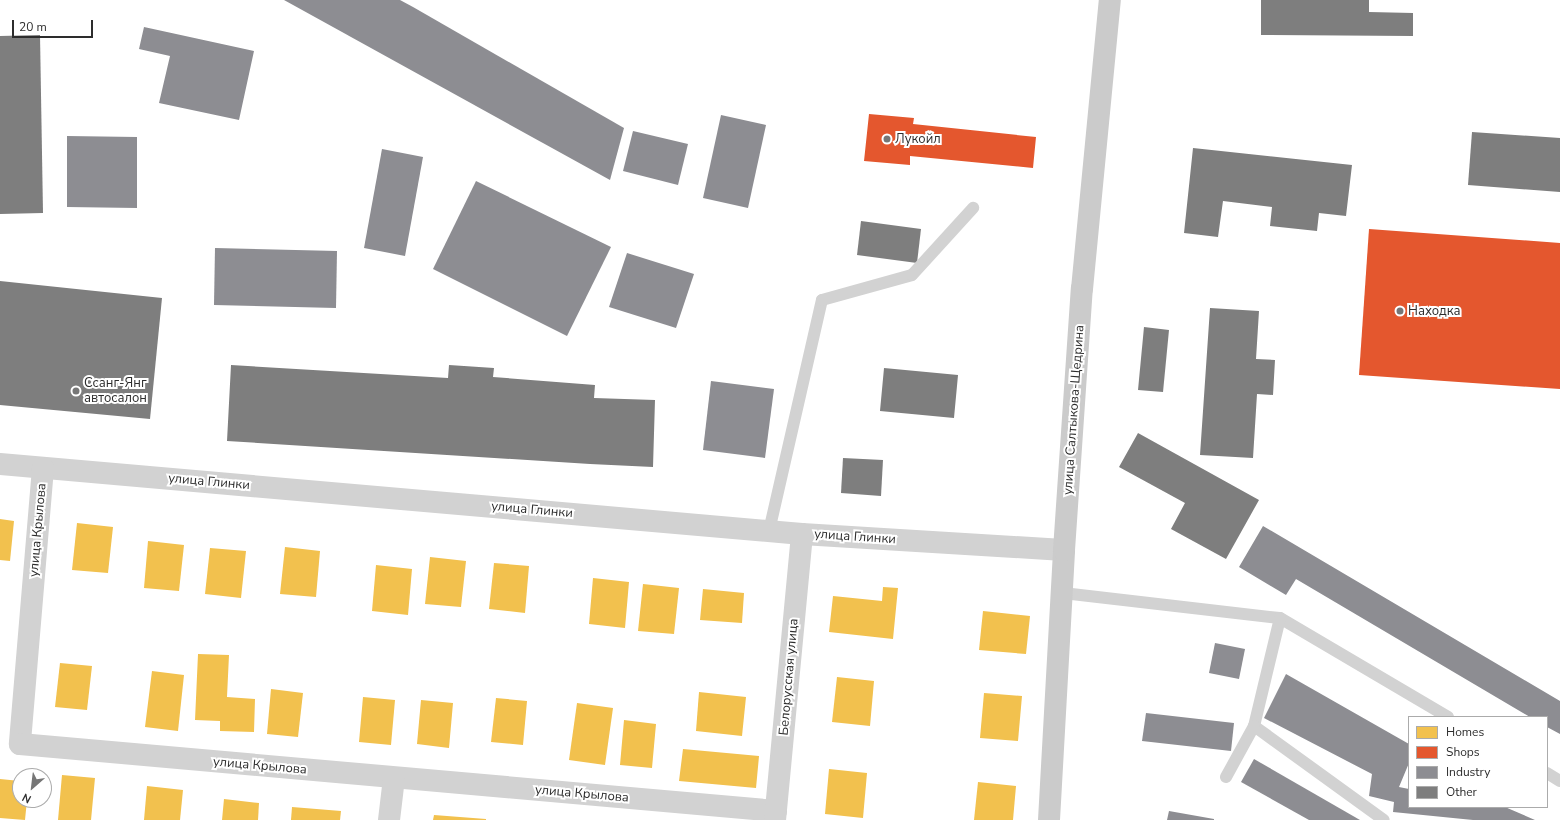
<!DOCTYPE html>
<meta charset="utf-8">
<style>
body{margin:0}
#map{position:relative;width:1560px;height:820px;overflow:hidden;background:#fff;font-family:"Nunito Sans",sans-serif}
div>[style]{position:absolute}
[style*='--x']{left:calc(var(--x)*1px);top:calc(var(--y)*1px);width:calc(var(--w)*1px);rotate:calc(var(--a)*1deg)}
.homes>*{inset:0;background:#f2c14e}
.shops>*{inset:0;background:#e4572e}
.industry>*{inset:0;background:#8d8d92}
.building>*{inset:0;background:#7e7e7e}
.lane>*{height:12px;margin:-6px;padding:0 6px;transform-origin:6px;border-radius:6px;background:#d2d2d2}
.street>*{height:22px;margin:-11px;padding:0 11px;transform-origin:11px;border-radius:11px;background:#d2d2d2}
.secondary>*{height:22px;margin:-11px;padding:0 11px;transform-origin:11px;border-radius:11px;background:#cbcbcb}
.dots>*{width:11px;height:11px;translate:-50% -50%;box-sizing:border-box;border:2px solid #fff;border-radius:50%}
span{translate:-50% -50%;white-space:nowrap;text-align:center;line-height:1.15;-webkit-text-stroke:4px #fff;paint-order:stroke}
.poi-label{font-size:13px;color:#2d2d2d}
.left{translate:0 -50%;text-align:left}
.street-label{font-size:13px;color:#2d2d2d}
.legend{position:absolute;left:1408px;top:716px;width:140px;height:92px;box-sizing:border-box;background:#fff;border:1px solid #ababab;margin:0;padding:5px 7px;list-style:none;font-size:12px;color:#2d2d2d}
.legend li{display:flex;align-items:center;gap:8px;height:20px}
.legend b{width:20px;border:1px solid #ababab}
.north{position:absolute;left:12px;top:768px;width:40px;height:40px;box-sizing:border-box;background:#fff;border:1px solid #ababab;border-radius:50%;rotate:208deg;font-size:11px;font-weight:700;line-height:16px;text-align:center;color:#2d2d2d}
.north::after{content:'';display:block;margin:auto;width:14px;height:18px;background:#767676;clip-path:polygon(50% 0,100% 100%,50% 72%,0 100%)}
.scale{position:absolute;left:12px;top:20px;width:81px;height:18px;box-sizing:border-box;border:2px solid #2d2d2d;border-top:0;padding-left:5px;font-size:12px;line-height:14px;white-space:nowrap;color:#2d2d2d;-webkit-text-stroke:3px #fff;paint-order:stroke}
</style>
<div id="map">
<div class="homes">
<div style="clip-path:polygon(0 519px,14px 521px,10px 561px,0 560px)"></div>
<div style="clip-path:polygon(77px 523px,113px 527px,108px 573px,72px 570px)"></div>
<div style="clip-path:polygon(148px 541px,184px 545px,179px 591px,144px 588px)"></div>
<div style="clip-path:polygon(285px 547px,320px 551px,316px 597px,280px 594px)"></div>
<div style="clip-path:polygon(210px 548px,246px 551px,241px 598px,205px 594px)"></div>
<div style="clip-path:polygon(430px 557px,466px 561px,461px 607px,425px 604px)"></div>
<div style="clip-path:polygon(494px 563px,529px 566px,525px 613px,489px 609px)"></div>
<div style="clip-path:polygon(376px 565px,412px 569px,408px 615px,372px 611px)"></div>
<div style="clip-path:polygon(593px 578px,629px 582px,625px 628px,589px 624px)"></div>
<div style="clip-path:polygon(643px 584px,679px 588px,674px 634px,638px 631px)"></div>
<div style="clip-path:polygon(883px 587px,898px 588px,893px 639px,829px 632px,833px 596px,882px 601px)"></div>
<div style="clip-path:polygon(703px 589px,744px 593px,742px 623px,700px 620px)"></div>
<div style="clip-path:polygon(983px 611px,1030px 616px,1026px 654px,979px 650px)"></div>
<div style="clip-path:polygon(198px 654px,229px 655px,227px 697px,255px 699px,254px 732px,220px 731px,220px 721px,195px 720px)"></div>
<div style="clip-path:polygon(60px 663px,92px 666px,87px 710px,55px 707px)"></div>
<div style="clip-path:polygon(152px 671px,184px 675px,178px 731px,145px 727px)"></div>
<div style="clip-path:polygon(837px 677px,874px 681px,870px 726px,832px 722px)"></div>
<div style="clip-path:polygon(271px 689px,303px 693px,298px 737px,267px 734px)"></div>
<div style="clip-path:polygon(699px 692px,746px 697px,742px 736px,696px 731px)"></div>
<div style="clip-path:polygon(984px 693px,1022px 696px,1018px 741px,980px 738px)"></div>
<div style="clip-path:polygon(363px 697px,395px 700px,391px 745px,359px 742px)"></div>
<div style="clip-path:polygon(496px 698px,527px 701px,523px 745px,491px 742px)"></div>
<div style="clip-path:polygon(421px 700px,453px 703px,449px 748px,417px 744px)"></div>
<div style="clip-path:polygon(577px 703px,613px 708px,605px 765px,569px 760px)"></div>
<div style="clip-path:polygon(624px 720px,656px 724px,652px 768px,620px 765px)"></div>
<div style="clip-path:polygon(683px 749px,759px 756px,756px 788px,679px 781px)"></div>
<div style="clip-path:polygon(829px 769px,867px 773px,863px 818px,825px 814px)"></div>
<div style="clip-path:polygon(62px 775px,95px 778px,91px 820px,58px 820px)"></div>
<div style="clip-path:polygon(0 779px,20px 781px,20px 800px,27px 800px,25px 820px,0 818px)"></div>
<div style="clip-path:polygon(978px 782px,1016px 786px,1013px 820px,974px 820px)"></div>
<div style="clip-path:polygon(147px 786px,183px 790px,180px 820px,144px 820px)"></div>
<div style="clip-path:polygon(224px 799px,259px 803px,258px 820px,222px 820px)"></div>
<div style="clip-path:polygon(292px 807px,341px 811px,340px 820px,291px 820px)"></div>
<div style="clip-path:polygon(434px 815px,486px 819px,486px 820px,433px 820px)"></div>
</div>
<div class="shops">
<div style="clip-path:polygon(869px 114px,914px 118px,913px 124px,1036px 137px,1033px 168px,910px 156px,910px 165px,864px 161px)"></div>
<div style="clip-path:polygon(1369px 229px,1560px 243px,1560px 389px,1359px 375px)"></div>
</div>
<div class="industry">
<div style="clip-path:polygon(284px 0,400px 0,413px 7px,624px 128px,610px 180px)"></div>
<div style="clip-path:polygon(144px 27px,254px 51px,239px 120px,159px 103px,170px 56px,139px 49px)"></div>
<div style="clip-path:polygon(721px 115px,766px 125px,748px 208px,703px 198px)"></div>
<div style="clip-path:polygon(633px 131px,688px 144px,678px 185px,623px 171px)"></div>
<div style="clip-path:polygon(67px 136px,137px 137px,137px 208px,67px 207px)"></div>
<div style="clip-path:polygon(382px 149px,423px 157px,405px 256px,364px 248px)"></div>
<div style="clip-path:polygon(476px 181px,611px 247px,567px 336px,433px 269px)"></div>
<div style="clip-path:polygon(215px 248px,337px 251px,336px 308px,214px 305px)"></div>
<div style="clip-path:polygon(627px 253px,694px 274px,676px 328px,609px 307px)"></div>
<div style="clip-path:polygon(711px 381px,774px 389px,765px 458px,703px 450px)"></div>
<div style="clip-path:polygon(1263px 526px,1560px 701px,1560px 734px,1547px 727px,1547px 717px,1530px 717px,1296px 579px,1286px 595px,1239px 567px)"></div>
<div style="clip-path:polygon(1215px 643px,1245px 649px,1239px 679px,1209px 673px)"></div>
<div style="clip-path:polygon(1286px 674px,1409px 744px,1409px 763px,1399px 787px,1409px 789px,1409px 807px,1505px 807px,1535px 820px,1473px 820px,1393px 812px,1394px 802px,1369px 796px,1372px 774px,1264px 718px)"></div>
<div style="clip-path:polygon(1146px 713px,1234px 723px,1231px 751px,1142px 741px)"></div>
<div style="clip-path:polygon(1254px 759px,1360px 820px,1309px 820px,1241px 782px)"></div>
<div style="clip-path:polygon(1169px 811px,1214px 819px,1214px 820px,1167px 820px)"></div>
</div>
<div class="building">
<div style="clip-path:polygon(1261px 0,1369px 0,1369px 12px,1413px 13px,1413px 36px,1261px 35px)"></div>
<div style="clip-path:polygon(40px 35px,43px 213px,0 214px,0 36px)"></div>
<div style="clip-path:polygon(1472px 132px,1560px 138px,1560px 192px,1468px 185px)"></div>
<div style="clip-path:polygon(1193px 148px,1352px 165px,1346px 216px,1319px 213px,1317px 231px,1270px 226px,1272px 207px,1223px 201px,1218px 237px,1184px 233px)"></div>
<div style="clip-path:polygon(861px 221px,921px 229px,917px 263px,857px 255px)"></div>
<div style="clip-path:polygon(0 281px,162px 298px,150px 419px,0 405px)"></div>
<div style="clip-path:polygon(1210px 308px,1259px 311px,1256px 359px,1275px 360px,1273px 395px,1257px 394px,1253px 458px,1200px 455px)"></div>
<div style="clip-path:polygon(1144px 327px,1169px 330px,1163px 392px,1138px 390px)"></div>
<div style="clip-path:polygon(231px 365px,448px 378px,449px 365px,494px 368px,493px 377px,595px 385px,594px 398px,655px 400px,653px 467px,590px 464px,227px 441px)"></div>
<div style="clip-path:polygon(884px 368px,958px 375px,954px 418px,880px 411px)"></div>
<div style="clip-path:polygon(1138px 433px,1259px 500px,1226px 559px,1171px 529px,1185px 503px,1119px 467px)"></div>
<div style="clip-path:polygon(843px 458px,883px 460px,881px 496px,841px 493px)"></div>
</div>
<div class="lane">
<div style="--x:769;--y:531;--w:237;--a:-77.1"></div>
<div style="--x:822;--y:300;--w:93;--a:-15.5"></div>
<div style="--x:912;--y:275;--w:91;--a:-47.7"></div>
<div style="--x:1063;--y:593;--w:218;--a:6.6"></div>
<div style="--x:1280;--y:618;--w:195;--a:30.5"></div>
<div style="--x:1280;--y:618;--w:111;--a:103.5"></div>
<div style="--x:1254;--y:726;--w:160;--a:35.9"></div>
<div style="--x:1547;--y:773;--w:15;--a:32"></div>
<div style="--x:1226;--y:777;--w:58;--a:-61.2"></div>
</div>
<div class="street">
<div style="--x:0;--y:464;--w:805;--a:4.99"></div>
<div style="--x:802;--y:534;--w:262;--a:3.5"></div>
<div style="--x:43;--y:468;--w:277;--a:94.8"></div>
<div style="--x:20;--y:744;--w:759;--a:5.06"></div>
<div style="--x:389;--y:820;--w:42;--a:-83.2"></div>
<div style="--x:775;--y:820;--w:287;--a:-84.6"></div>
</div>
<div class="secondary">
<div style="--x:1049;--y:820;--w:270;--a:-86.8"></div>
<div style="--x:1064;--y:550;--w:262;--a:-86.1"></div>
<div style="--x:1082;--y:289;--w:290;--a:-84.5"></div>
</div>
<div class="dots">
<div style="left:887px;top:139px;background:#767676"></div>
<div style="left:1400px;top:311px;background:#767676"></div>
<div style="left:76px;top:391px;background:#767676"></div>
</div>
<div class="poi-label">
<span class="left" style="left:895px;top:139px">Лукойл</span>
<span class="left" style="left:1408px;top:311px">Находка</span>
<span class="left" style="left:84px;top:391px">Ссанг-Янг<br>автосалон</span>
</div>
<div class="street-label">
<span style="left:1074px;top:410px;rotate:-86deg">улица Салтыкова-Щедрина</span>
<span style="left:209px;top:482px;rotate:5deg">улица Глинки</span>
<span style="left:532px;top:510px;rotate:5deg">улица Глинки</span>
<span style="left:38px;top:530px;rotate:-85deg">улица Крылова</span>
<span style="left:855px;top:537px;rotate:4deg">улица Глинки</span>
<span style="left:789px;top:677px;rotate:-85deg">Белорусская улица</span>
<span style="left:260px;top:766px;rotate:5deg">улица Крылова</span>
<span style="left:582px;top:794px;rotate:5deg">улица Крылова</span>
</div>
<ul class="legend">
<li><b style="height:11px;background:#f2c14e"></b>Homes</li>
<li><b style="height:11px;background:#e4572e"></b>Shops</li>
<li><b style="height:11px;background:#8d8d92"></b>Industry</li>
<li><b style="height:11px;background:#7e7e7e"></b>Other</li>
</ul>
<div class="north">N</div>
<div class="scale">20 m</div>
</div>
